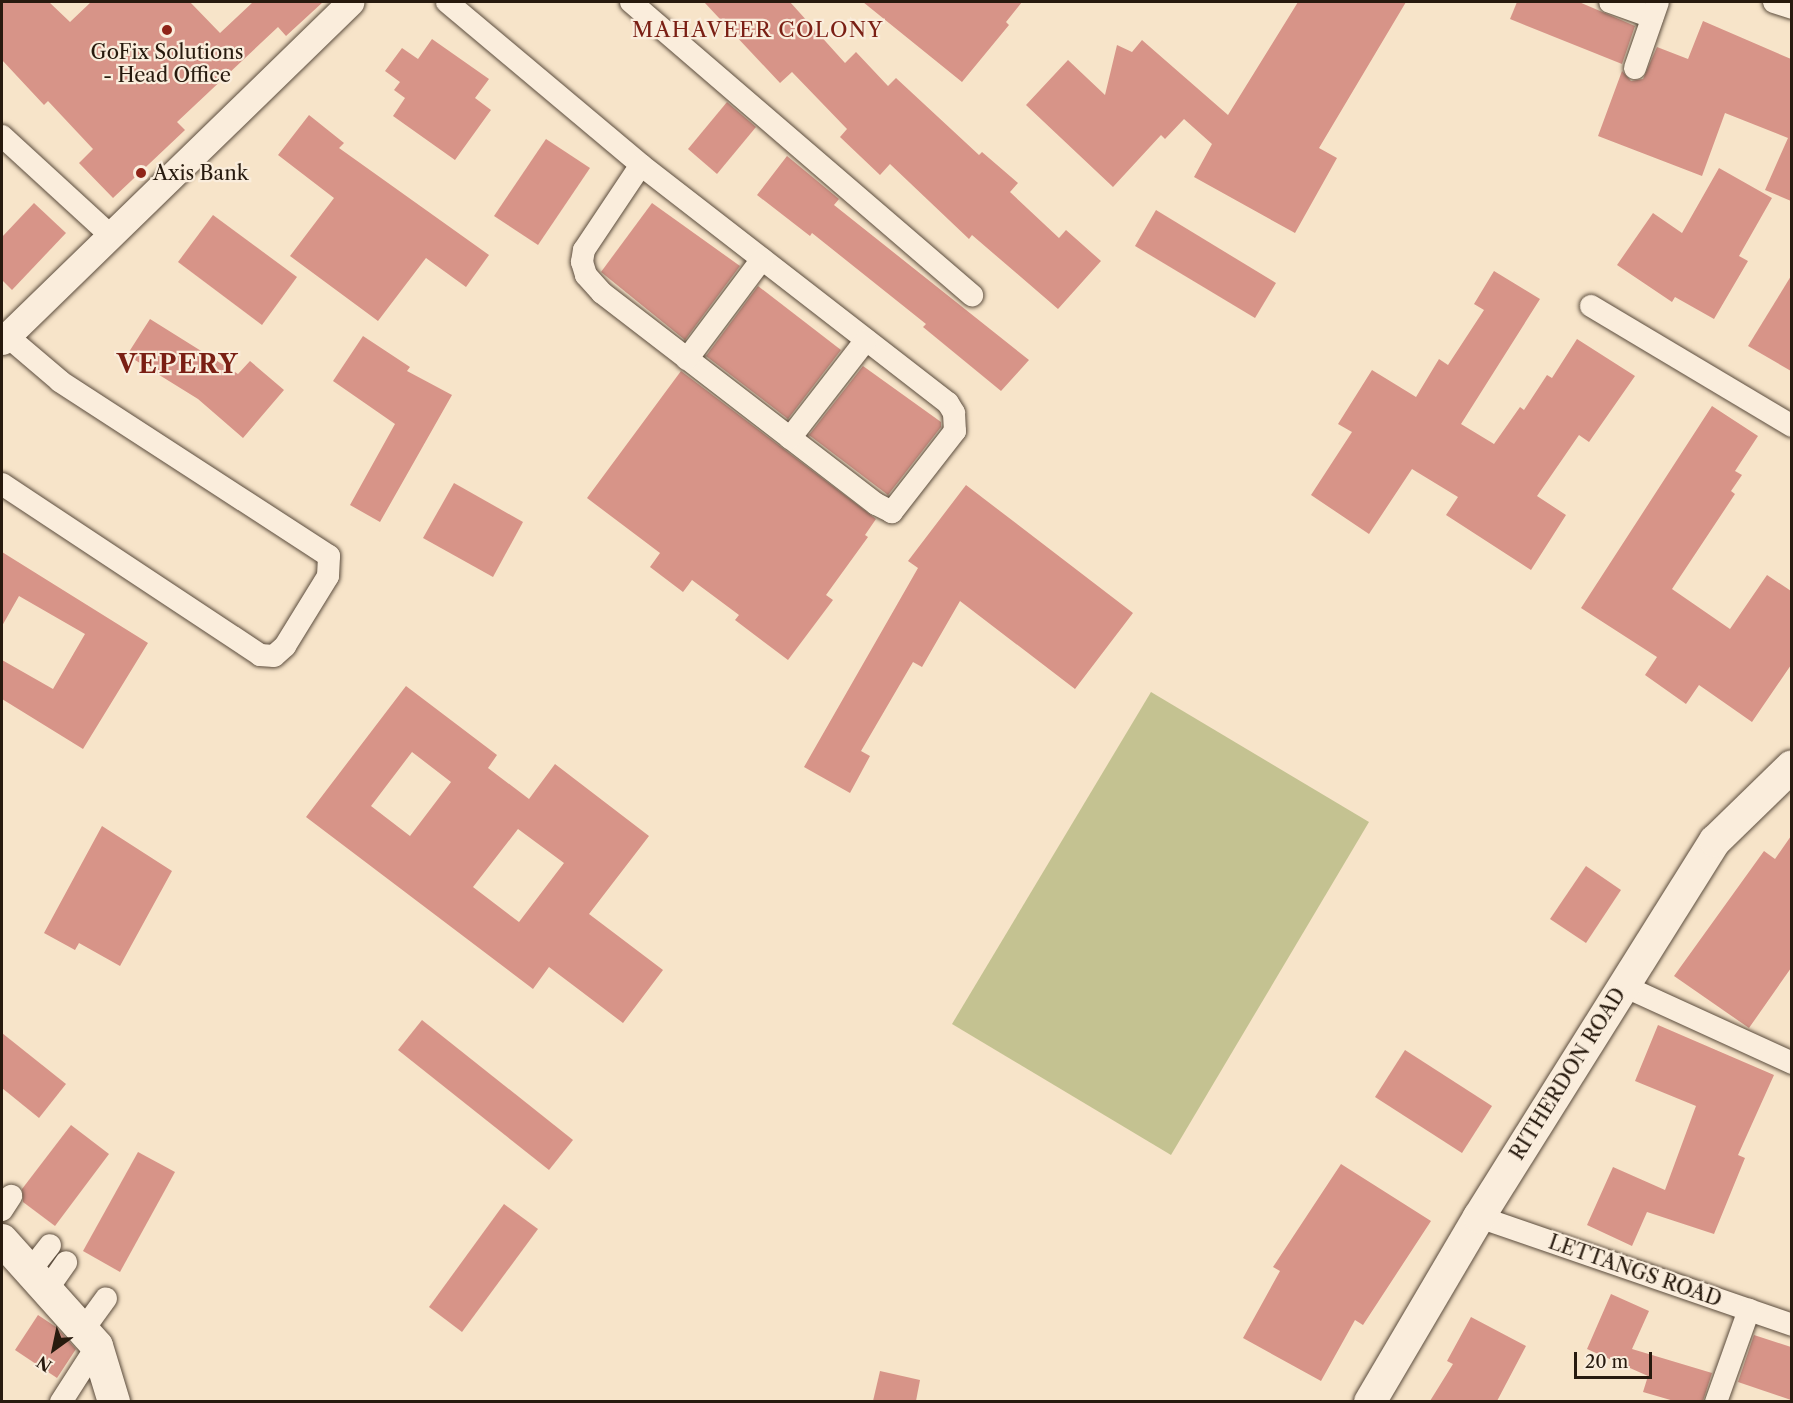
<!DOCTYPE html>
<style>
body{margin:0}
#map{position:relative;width:1793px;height:1403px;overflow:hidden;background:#f7e4c9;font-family:"Libre Caslon Text",serif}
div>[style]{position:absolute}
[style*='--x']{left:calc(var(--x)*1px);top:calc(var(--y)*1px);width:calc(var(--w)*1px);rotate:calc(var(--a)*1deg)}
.green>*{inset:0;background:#c4c291}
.building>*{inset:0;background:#d79488}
.roads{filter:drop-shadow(0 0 2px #5b4c3d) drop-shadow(0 0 2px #5b4c3d)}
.minor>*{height:22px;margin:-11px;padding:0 11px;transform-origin:11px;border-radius:11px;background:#faeddc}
.tertiary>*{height:27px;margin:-13.5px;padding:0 13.5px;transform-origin:13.5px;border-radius:13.5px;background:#faeddc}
.secondary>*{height:32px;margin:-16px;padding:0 16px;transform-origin:16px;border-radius:16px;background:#faeddc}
.dots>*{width:16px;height:16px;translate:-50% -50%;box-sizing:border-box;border:3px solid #faeddc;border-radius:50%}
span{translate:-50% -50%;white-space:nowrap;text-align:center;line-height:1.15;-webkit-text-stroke:4.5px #faeddc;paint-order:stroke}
.poi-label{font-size:20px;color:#271a0e}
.left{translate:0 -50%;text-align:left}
.street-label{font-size:20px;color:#271a0e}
.neighbourhood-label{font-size:21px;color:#7a1f14;letter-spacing:1.5px}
.district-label{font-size:26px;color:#7a1f14;font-weight:700;letter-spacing:1.5px}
.frame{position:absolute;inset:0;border:3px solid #271a0e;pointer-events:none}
.north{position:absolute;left:24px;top:1319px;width:60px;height:60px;-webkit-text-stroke:4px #faeddc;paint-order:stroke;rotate:213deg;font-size:16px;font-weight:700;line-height:24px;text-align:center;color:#271a0e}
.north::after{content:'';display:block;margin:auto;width:21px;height:27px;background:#271a0e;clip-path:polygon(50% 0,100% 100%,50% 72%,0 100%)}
.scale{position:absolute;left:1574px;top:1352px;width:78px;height:27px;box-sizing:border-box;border:3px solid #271a0e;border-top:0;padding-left:8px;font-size:18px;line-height:21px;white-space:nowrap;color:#271a0e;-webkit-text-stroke:4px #faeddc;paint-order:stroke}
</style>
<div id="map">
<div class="green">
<div style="clip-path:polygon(1151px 692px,1369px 822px,1171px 1155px,952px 1024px)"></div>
</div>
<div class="building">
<div style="clip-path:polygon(2px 2px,49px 2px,70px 22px,91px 2px,190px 2px,220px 33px,253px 2px,323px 2px,286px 36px,278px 27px,177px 122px,185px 130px,113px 198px,79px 163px,93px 149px,48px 101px,44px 105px,2px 60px)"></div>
<div style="clip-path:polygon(704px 2px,790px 2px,845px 63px,856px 52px,888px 86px,896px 78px,979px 155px,982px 152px,1018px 183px,1010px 192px,1059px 238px,1066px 230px,1101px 261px,1058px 309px,972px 235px,969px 239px,890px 164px,880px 175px,840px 137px,847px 129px,792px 72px,780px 83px)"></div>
<div style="clip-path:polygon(863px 2px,1022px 2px,1006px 22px,1009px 25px,962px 82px)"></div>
<div style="clip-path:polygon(1298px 2px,1406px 2px,1319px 148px,1337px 158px,1295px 233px,1194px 177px,1212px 144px,1184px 119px,1165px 139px,1161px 135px,1113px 187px,1026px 105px,1068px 60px,1105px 95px,1117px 45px,1132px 52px,1142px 40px,1228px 115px)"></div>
<div style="clip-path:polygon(1517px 2px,1579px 2px,1635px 26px,1622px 64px,1510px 19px)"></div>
<div style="clip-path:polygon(1703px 21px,1791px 59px,1791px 201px,1765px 190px,1788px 138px,1725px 113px,1702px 176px,1598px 136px,1622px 71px,1631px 81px,1643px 79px,1657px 47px,1688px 59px)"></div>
<div style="clip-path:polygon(432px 39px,489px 79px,475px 98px,491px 110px,455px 160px,393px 116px,405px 98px,394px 90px,400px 82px,385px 71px,402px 48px,418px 59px)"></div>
<div style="clip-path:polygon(727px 102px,756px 127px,717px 174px,688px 149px)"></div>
<div style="clip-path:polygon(309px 115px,344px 143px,339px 148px,489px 255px,466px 287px,426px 258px,378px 321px,290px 256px,334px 198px,278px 155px)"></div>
<div style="clip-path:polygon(546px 139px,590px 168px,538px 245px,494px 216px)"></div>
<div style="clip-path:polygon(787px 156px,839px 199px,834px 205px,1029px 360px,1001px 391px,923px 327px,926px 324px,812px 233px,810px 236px,757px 195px)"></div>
<div style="clip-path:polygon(1719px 168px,1772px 198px,1739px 256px,1748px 261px,1714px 319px,1675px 297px,1672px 302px,1617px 265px,1653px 213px,1682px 233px)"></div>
<div style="clip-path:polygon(34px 203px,66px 233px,12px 290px,2px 280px,2px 237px)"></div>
<div style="clip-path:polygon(652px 203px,740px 266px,685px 340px,601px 272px)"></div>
<div style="clip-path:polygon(1156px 210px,1276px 283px,1255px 318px,1135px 246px)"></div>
<div style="clip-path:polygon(213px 215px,297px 277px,262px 325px,178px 262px)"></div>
<div style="clip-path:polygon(1494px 271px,1540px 299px,1461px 424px,1494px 444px,1520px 407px,1524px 410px,1547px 375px,1552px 378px,1577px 339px,1635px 376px,1589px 442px,1579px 435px,1537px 496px,1566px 515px,1531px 570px,1446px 515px,1458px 497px,1412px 469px,1369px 534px,1311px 495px,1352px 432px,1338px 424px,1372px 370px,1416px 397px,1439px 359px,1448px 365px,1484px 310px,1474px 304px)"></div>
<div style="clip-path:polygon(1791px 276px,1791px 371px,1748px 346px)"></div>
<div style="clip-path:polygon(758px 286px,841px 350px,788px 419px,706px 356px)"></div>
<div style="clip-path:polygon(150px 319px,238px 374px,250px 361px,284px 390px,243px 438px,198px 399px,127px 355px)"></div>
<div style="clip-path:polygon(363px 336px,410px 367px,407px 371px,452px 395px,380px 522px,350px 505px,395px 424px,333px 381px)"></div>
<div style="clip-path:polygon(863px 366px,941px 422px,941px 427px,888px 495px,809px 435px)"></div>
<div style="clip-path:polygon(681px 371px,876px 519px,865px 535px,868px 537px,826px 595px,833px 600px,788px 660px,735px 620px,739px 615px,692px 580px,683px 592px,650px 567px,660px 553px,587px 498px)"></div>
<div style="clip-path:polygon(1712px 406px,1758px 436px,1735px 471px,1742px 475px,1731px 491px,1735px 494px,1672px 589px,1730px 629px,1767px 575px,1791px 591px,1791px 665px,1752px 722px,1699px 685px,1686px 704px,1645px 675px,1657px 657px,1581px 608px)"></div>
<div style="clip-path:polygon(454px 483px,523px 522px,493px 577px,423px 538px)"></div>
<div style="clip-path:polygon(966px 485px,1133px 613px,1075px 689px,960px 601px,922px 667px,913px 662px,861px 751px,870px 756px,850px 793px,804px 767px,918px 568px,908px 561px)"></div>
<div style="clip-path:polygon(2px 552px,148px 643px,83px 749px,2px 699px,2px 660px,53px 689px,85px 634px,19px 596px,2px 626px)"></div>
<div style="clip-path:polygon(evenodd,406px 686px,497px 755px,488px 768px,529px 799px,555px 764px,649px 836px,589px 914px,663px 970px,623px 1023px,549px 967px,533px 989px,306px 817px,406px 686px,412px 752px,451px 782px,410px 836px,371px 806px,412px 752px,406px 686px,518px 829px,564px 863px,519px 922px,473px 887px,518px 829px)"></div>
<div style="clip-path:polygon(102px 826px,172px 871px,120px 966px,79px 943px,75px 950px,44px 933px)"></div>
<div style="clip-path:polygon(1791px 836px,1791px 968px,1749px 1028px,1674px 976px,1764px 851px,1775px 859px)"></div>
<div style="clip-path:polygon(1586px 866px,1621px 890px,1586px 943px,1550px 919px)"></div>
<div style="clip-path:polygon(422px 1020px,573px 1140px,549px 1170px,398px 1050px)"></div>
<div style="clip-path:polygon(1658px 1025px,1774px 1075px,1738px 1155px,1745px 1158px,1714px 1234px,1647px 1212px,1632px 1246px,1587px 1225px,1613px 1167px,1665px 1190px,1696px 1106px,1635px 1081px)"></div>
<div style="clip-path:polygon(2px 1033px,66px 1084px,39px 1118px,2px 1088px)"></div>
<div style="clip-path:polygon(1405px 1050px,1492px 1106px,1462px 1153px,1375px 1097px)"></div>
<div style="clip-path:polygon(71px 1125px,109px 1154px,55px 1226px,23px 1202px,22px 1189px)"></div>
<div style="clip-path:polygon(138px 1152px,175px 1172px,120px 1272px,83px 1251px)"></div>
<div style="clip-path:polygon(1341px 1164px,1431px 1221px,1363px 1325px,1355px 1320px,1321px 1381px,1243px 1338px,1280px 1271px,1273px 1267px)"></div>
<div style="clip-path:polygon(504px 1204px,538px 1229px,462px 1332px,429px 1307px)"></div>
<div style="clip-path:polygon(1611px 1294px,1649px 1311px,1632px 1349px,1712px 1373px,1703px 1401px,1674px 1401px,1643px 1392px,1648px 1376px,1587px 1349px)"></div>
<div style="clip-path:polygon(38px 1315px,56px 1327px,76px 1349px,57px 1378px,15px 1350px)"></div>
<div style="clip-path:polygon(1471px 1317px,1526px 1346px,1497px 1401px,1430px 1401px,1453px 1364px,1447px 1361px)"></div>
<div style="clip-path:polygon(1754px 1335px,1791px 1347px,1791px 1400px,1738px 1382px)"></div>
<div style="clip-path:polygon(880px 1371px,920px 1380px,916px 1401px,873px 1401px)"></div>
</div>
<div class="roads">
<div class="minor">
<div style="--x:447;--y:2;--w:253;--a:40"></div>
<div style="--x:641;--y:165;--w:388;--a:37.8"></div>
<div style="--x:948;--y:403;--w:12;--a:59"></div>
<div style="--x:954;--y:413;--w:18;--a:87"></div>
<div style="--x:955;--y:431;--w:103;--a:127.9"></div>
<div style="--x:892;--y:512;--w:18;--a:-153"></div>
<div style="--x:876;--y:504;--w:346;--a:-142.4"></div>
<div style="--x:602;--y:293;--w:24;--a:-132"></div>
<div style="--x:586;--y:275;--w:14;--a:-107"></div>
<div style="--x:582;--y:262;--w:12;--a:-81"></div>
<div style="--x:584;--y:250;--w:102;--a:-56.2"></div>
<div style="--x:631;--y:2;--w:450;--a:40.7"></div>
<div style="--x:1610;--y:2;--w:45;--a:19.7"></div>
<div style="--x:1774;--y:2;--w:19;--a:18"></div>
<div style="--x:1635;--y:68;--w:70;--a:-70.8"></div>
<div style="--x:2;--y:136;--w:147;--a:42.5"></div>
<div style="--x:1591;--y:306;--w:234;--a:30.8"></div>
<div style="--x:687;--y:359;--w:125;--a:-53.1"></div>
<div style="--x:790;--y:438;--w:124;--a:-52.2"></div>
<div style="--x:2;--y:484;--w:310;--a:33.5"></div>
<div style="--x:260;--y:655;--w:14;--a:4"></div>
<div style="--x:274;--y:656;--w:15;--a:-42"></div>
<div style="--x:285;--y:646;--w:82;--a:-58.4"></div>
<div style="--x:328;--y:576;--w:20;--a:-87"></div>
<div style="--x:329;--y:556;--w:321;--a:-147"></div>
<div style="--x:60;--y:381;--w:70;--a:-139.7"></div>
<div style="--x:1624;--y:986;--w:185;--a:24.6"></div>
<div style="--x:2;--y:1210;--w:17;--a:-57"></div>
<div style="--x:1479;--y:1217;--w:331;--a:19"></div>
<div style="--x:29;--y:1272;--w:34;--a:-52"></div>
<div style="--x:46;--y:1291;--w:35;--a:-55"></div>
<div style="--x:83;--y:1330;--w:39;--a:-54"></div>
<div style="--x:61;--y:1402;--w:67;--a:-57.3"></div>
<div style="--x:1716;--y:1402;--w:98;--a:-70.3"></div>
</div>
<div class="tertiary">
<div style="--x:2;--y:341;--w:486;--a:-44.2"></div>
</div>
<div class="secondary">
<div style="--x:2;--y:1240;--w:142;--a:48.1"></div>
<div style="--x:97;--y:1346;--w:59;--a:73.1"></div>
<div style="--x:1370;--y:1402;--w:215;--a:-59.5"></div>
<div style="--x:1479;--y:1217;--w:444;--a:-57.9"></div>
<div style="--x:1715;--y:841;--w:107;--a:-44.2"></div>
</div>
</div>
<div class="dots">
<div style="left:167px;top:30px;background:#8f2418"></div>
<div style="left:141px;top:173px;background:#8f2418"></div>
</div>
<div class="poi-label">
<span style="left:167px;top:64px">GoFix Solutions<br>- Head Office</span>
<span class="left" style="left:153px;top:173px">Axis Bank</span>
</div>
<div class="street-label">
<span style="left:1568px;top:1074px;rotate:-58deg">RITHERDON ROAD</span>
<span style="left:1635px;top:1271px;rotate:19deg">LETTANGS ROAD</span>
</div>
<div class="neighbourhood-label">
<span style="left:758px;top:30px">MAHAVEER COLONY</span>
</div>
<div class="district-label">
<span style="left:178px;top:365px">VEPERY</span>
</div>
<div class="frame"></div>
<div class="north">N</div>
<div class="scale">20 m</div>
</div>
